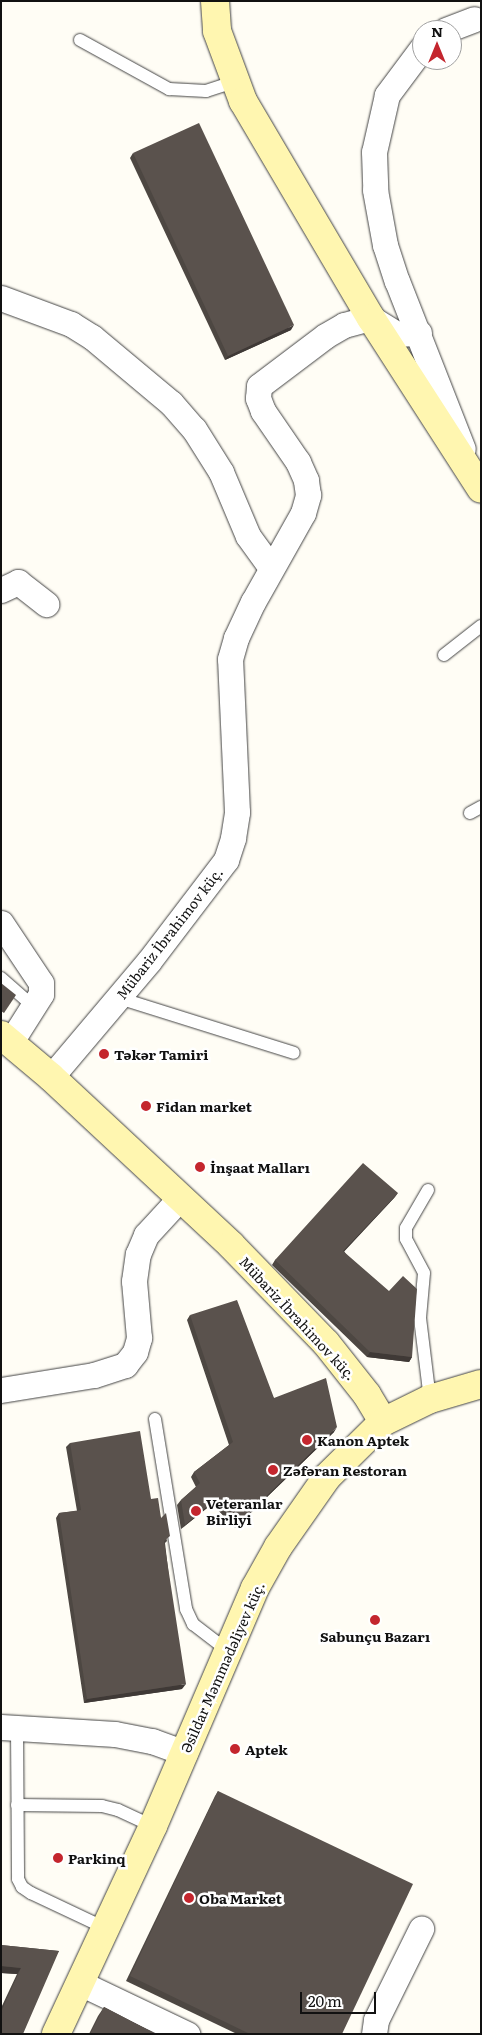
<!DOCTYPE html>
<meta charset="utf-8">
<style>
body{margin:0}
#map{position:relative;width:482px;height:2035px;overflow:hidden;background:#fffdf5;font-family:Literata,serif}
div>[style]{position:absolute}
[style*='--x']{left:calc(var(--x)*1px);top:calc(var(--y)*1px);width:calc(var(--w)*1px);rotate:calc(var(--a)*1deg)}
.roads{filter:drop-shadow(0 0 1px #444) drop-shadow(0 0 1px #444)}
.lane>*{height:12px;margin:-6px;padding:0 6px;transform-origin:6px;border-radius:6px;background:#fff}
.street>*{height:25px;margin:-12.5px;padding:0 12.5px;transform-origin:12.5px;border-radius:12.5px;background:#fff}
.secondary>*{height:28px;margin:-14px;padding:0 14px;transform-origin:14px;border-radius:14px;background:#fff6b0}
.wall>*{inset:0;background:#4d4742}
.shaded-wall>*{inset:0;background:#3f3936}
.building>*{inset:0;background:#5a524d}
.dots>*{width:14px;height:14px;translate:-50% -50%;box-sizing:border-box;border:2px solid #fff;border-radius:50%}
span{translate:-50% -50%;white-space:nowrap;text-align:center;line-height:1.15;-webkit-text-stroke:5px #fff;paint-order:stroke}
.street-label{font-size:14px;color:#111}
.poi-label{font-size:14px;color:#111;font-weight:700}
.left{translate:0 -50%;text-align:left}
.frame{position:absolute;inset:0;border:2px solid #111;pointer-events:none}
.north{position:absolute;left:412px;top:20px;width:50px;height:50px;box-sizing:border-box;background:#fff;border:1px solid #a0a0a0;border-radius:50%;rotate:0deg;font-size:14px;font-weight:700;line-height:20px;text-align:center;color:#111}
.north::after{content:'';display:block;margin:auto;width:18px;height:22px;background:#c4262e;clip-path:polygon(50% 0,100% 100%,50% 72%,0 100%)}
.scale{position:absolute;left:300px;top:1992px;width:76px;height:22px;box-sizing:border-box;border:2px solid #111;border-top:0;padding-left:6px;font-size:15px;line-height:18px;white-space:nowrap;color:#111;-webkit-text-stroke:4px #fff;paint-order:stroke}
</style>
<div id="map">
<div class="roads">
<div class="lane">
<div style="--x:80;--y:40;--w:102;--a:28.8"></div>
<div style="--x:169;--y:89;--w:37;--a:3"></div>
<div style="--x:206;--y:91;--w:29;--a:-18"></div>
<div style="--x:444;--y:655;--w:47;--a:-38.1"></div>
<div style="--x:470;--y:813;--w:13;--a:-29"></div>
<div style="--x:1;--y:978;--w:44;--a:41.3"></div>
<div style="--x:119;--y:998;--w:183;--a:17.4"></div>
<div style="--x:428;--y:1190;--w:44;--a:120.1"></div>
<div style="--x:406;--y:1228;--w:11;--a:90"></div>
<div style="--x:406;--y:1239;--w:38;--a:62"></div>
<div style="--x:424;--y:1273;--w:45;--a:95.1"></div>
<div style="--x:420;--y:1318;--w:82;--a:83"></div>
<div style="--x:155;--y:1419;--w:193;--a:80.7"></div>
<div style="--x:186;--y:1609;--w:17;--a:65"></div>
<div style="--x:193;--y:1624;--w:44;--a:37.6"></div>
<div style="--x:17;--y:1728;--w:151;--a:89.6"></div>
<div style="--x:18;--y:1879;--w:9;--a:63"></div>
<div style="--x:22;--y:1887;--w:11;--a:34"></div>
<div style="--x:31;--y:1893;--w:84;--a:25.3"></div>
<div style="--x:17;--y:1805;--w:85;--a:0.7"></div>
<div style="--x:102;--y:1806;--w:16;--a:14"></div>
<div style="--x:118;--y:1810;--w:38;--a:25"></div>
</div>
<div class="street">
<div style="--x:446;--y:30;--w:30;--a:-21"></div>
<div style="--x:422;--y:48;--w:59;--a:126.7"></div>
<div style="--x:387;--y:95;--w:58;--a:102.8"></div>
<div style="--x:374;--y:152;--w:38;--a:88"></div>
<div style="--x:375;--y:190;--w:56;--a:79.7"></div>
<div style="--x:385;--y:245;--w:38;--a:72"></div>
<div style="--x:397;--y:281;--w:180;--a:68.6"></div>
<div style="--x:1;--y:298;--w:75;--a:20.4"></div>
<div style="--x:71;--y:324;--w:25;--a:32"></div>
<div style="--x:92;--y:337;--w:103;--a:39.9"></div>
<div style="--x:171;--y:403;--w:35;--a:49"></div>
<div style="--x:194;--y:429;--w:51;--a:57.9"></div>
<div style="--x:221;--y:472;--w:69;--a:67.1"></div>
<div style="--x:248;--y:536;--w:39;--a:54"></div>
<div style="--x:1;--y:590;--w:19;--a:-25"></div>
<div style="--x:18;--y:582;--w:36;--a:38"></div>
<div style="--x:1;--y:923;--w:72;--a:56.3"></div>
<div style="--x:41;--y:983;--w:11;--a:90"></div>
<div style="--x:41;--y:994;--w:58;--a:122.3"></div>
<div style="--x:51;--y:1077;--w:152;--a:-49.8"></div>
<div style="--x:149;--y:961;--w:127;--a:-52.7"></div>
<div style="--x:226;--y:860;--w:23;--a:-72"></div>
<div style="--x:233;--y:838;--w:26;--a:-81"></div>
<div style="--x:237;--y:812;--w:153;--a:-92.6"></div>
<div style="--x:230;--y:659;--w:22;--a:-74"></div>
<div style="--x:236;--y:638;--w:40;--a:-65"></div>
<div style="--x:253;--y:602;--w:102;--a:-60.7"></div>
<div style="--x:303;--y:513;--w:19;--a:-74"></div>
<div style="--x:308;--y:495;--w:15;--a:-98"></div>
<div style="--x:306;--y:480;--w:20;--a:-114"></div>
<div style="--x:298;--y:462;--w:62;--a:-124.5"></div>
<div style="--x:263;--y:411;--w:14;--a:-111"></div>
<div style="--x:258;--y:398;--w:12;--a:-85"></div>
<div style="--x:259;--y:386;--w:83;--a:-37.1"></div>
<div style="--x:325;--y:336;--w:22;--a:-30"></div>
<div style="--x:344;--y:325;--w:28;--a:-15"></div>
<div style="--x:371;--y:318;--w:31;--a:32"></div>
<div style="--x:397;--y:334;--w:22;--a:-3"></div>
<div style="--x:1;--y:1390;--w:94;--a:-9.2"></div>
<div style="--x:94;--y:1375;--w:33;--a:-18"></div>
<div style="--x:125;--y:1365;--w:16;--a:-52"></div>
<div style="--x:135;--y:1352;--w:15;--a:-74"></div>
<div style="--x:139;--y:1338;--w:57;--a:-95"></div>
<div style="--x:134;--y:1281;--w:27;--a:-82"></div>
<div style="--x:138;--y:1254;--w:21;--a:-67"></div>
<div style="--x:146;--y:1235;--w:50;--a:-47.4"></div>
<div style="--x:1;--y:1727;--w:114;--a:3.5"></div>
<div style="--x:115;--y:1734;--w:38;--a:11"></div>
<div style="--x:152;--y:1741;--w:35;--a:20"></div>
<div style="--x:80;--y:1983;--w:119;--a:25.5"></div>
<div style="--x:374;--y:2034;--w:14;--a:-82"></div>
<div style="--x:376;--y:2020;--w:102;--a:-63.7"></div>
</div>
<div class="secondary">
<div style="--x:215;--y:1;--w:30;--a:86"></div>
<div style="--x:217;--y:31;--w:75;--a:69.6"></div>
<div style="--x:243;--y:101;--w:252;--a:59.5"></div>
<div style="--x:371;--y:318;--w:203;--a:57.2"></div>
<div style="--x:1;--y:1035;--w:65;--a:40"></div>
<div style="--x:51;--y:1077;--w:246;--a:43"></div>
<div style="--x:231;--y:1245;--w:136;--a:45.9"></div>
<div style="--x:326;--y:1343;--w:66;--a:51.7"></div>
<div style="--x:367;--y:1395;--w:31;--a:59"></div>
<div style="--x:56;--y:2034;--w:230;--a:-65"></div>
<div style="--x:153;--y:1826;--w:259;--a:-66.8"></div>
<div style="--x:255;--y:1588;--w:47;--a:-60.7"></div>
<div style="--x:278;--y:1547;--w:85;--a:-55"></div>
<div style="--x:327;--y:1477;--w:78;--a:-44.5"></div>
<div style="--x:383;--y:1422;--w:52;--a:-26.1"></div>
<div style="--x:430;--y:1399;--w:53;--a:-16.4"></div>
</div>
</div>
<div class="wall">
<div style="clip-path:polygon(133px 153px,291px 330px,225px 360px,130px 158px)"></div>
<div style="clip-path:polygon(398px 1193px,394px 1198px,344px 1251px,412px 1357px,409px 1362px,367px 1357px,272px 1265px,275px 1260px)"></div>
<div style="clip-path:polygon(190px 1315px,274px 1398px,334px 1432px,235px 1528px,212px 1504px,181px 1529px,177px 1505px,181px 1500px,196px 1487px,191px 1477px,194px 1472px,229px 1445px,187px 1320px)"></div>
<div style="clip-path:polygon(70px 1443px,151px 1499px,161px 1518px,167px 1541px,165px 1543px,182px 1689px,84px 1703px,56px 1518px,59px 1513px,77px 1511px,66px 1447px)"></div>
<div style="clip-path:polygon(218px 1791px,342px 2034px,237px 2034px,126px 1981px,215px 1796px)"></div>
<div style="clip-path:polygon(1px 1945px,59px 1951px,1px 2034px,1px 2008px,17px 1974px,1px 1973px)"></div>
<div style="clip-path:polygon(104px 2007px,156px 2034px,89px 2034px,98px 2016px)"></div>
</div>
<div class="shaded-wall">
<div style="clip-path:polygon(294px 325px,291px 330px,225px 360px,228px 356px)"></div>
<div style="clip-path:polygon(398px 1193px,394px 1198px,340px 1256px,343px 1251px)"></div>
<div style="clip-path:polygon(370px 1352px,412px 1357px,409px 1362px,367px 1357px)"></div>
<div style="clip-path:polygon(337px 1427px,334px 1432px,235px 1528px,239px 1523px)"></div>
<div style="clip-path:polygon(216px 1499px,212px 1504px,181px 1529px,185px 1525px)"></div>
<div style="clip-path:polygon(186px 1684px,182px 1689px,84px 1703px,87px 1699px)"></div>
<div style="clip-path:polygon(1px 1966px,21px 1968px,17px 1974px,1px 1973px)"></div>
</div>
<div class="building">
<div style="clip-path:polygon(199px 123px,294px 325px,228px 356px,133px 153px)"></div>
<div style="clip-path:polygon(1px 983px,16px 995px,4px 1013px,1px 1011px)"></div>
<div style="clip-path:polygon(363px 1163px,398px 1193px,343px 1251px,389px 1291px,403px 1276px,417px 1289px,412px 1357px,370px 1352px,275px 1260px)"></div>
<div style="clip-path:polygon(237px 1300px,274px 1398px,326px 1378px,337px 1427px,239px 1523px,216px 1499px,185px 1525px,181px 1500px,200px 1483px,194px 1472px,233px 1442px,190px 1315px)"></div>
<div style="clip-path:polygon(140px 1431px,151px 1499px,158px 1498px,161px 1518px,166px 1513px,170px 1536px,164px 1541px,186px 1684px,87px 1699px,59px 1513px,81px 1510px,70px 1443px)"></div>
<div style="clip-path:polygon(1px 1755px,2px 1755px,1px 1775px)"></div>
<div style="clip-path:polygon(218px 1791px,413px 1884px,342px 2034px,250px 2034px,130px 1976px)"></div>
<div style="clip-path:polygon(1px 1945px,59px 1951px,23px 2034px,1px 2034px,1px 2012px,21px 1968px,1px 1966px)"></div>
<div style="clip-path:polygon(104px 2007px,156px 2034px,90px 2034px)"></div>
</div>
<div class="dots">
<div style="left:104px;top:1054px;background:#c4262e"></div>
<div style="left:146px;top:1106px;background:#c4262e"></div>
<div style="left:200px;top:1167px;background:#c4262e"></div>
<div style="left:307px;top:1440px;background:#c4262e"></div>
<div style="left:273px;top:1470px;background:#c4262e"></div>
<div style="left:196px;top:1511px;background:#c4262e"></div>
<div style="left:375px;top:1620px;background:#c4262e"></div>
<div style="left:235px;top:1749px;background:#c4262e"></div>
<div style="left:58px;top:1858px;background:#c4262e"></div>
<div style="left:189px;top:1898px;background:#c4262e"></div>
</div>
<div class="street-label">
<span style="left:169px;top:933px;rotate:-52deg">Mübariz İbrahimov küç.</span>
<span style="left:298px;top:1318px;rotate:47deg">Mübariz İbrahimov küç.</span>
<span style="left:222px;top:1667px;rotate:-66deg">Əsildar Məmmədəliyev küç.</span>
</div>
<div class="poi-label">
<span class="left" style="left:114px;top:1054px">Təkər Tamiri</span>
<span class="left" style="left:156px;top:1106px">Fidan market</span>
<span class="left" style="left:210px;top:1167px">İnşaat Malları</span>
<span class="left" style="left:317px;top:1440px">Kanon Aptek</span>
<span class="left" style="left:283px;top:1470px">Zəfəran Restoran</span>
<span class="left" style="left:206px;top:1511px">Veteranlar<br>Birliyi</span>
<span style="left:375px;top:1636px">Sabunçu Bazarı</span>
<span class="left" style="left:245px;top:1749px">Aptek</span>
<span class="left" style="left:68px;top:1858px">Parkinq</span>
<span class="left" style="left:199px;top:1898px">Oba Market</span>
</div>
<div class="frame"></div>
<div class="north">N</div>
<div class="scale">20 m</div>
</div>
